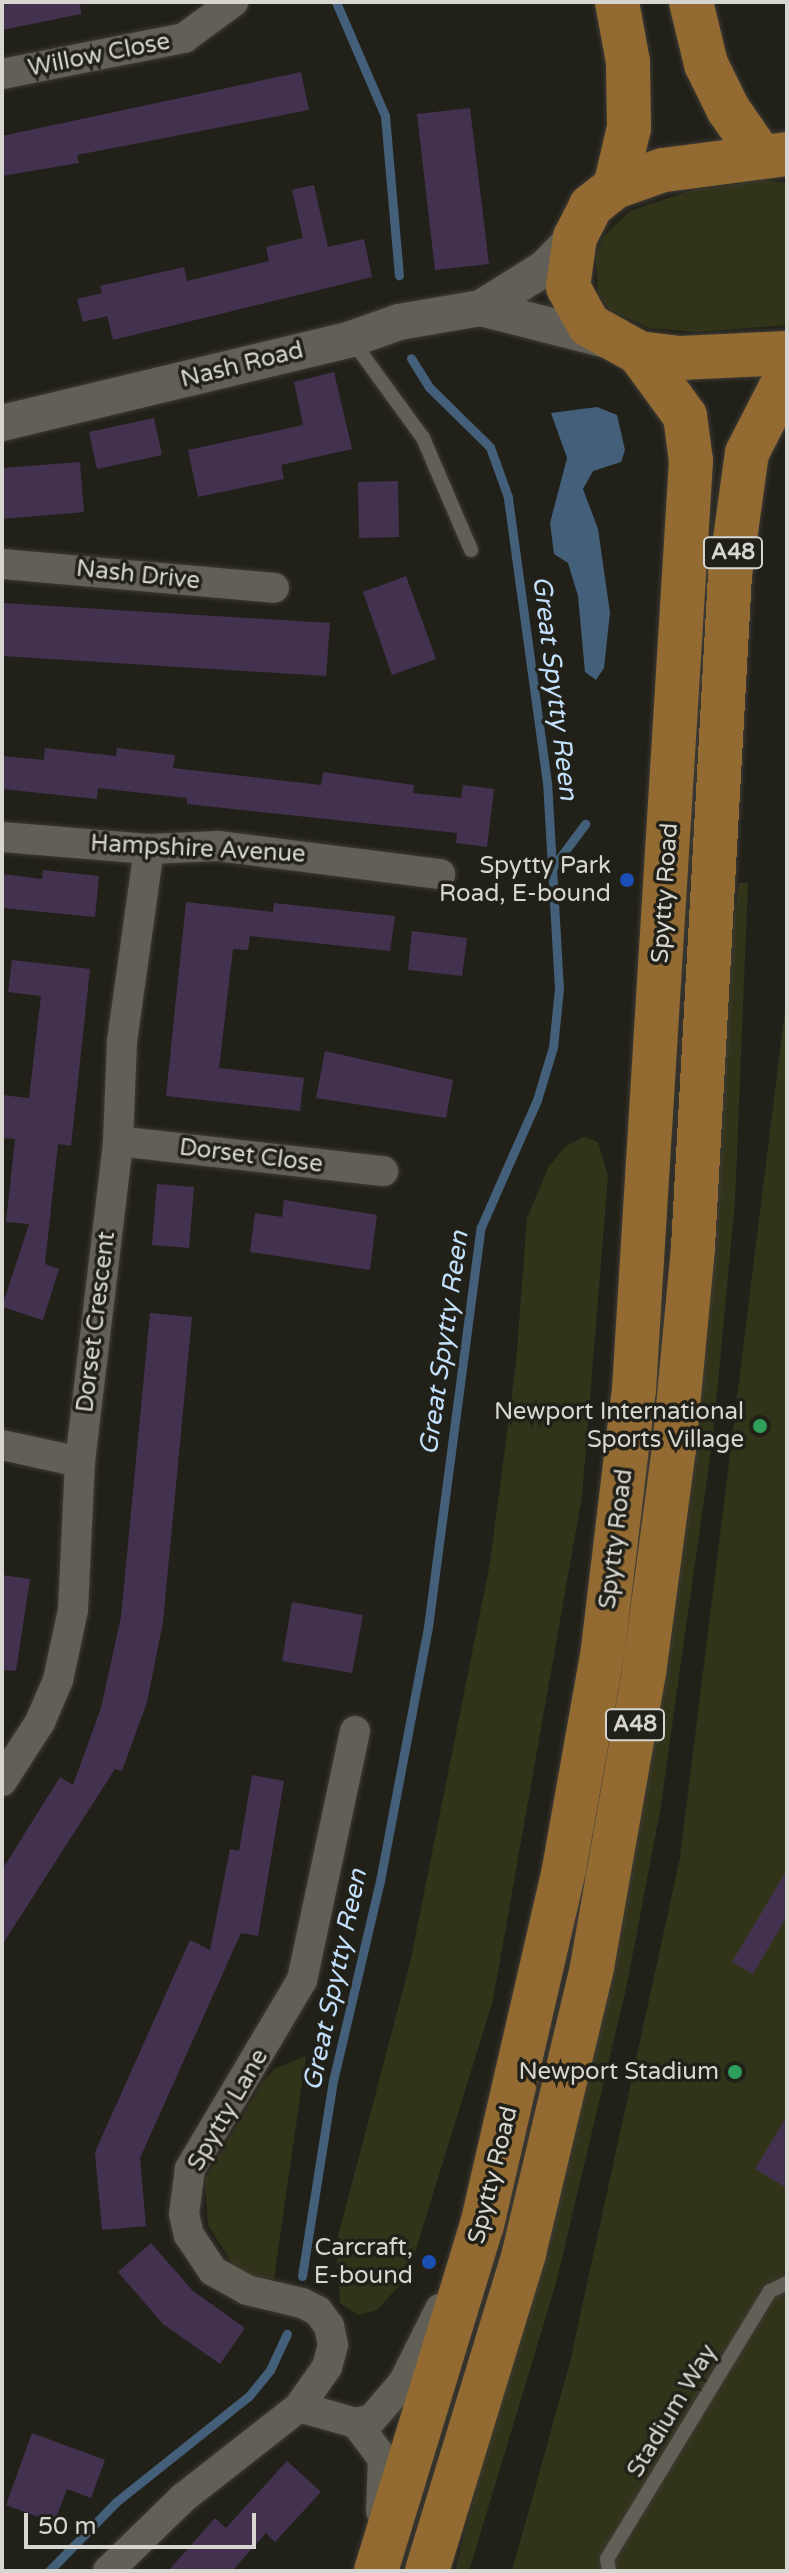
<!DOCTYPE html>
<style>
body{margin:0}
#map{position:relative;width:789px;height:2573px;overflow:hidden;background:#222119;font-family:"Varela Round",sans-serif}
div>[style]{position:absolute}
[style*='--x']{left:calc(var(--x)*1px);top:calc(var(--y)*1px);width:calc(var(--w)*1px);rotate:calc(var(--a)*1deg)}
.green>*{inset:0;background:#32341a}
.water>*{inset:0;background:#435f79}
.stream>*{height:9px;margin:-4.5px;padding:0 4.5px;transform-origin:4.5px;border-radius:4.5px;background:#435f79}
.building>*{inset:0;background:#42324f}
.roads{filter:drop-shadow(0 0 2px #3d3b35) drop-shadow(0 0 2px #3d3b35)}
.service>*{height:14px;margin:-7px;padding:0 7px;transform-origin:7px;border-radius:7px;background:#615f56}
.minor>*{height:30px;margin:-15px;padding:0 15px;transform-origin:15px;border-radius:15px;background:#615f56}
.tertiary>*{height:36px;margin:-18px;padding:0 18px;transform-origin:18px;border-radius:18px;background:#615f56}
.primary>*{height:44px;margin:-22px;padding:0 22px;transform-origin:22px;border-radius:22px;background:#936a31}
.dots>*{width:22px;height:22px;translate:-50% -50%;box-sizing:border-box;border:4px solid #222119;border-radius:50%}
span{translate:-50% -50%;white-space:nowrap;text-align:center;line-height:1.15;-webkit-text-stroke:7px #222119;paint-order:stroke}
.shield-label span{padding:2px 6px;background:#222119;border:2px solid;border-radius:6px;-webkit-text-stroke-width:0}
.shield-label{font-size:22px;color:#d7d6d0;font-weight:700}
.street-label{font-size:24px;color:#d7d6d0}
.poi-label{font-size:24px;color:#d7d6d0}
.right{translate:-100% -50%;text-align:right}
.water-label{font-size:26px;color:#c2dffc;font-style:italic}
.frame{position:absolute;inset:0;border:4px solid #d7d6d0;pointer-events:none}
.scale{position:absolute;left:24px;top:2513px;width:232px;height:36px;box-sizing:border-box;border:4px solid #d7d6d0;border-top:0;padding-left:10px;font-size:24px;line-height:28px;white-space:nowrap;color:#d7d6d0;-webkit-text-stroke:6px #222119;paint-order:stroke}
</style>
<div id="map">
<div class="green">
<div style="clip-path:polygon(764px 180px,787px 183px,787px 325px,697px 332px,649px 328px,609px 309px,598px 293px,596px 256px,603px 237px,630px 211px,692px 190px)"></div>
<div style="clip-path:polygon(739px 883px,748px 883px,735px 1201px,713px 1436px,660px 1811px,626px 1989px,556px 2283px,469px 2571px,455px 2571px,599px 2001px)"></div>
<div style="clip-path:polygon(787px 994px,787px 2571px,512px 2571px,570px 2362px,680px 1858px)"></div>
<div style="clip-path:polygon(584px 1137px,598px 1142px,608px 1176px,582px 1496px,493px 2000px,415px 2252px,399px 2286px,377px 2310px,358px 2315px,340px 2303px,336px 2244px,410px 1963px,490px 1563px,516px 1363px,527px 1218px,549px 1166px,566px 1146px)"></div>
<div style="clip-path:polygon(306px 2056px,274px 2279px,252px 2275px,233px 2265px,208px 2225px,205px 2179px,262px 2083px,274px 2069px)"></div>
</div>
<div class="water">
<div style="clip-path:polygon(597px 407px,617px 415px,625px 450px,621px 462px,593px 471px,583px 489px,598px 529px,610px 613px,604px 668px,596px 680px,585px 672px,578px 596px,568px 563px,554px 554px,550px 523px,567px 458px,551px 413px)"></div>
</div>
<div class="stream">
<div style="--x:336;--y:2;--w:124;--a:66.7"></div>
<div style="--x:385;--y:116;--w:160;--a:85"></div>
<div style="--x:553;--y:867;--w:54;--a:-53.3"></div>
<div style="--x:302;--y:2276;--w:197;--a:-81"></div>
<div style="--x:333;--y:2081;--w:205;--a:-76.8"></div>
<div style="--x:380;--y:1881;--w:258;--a:-79.3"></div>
<div style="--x:428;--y:1627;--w:403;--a:-82.5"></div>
<div style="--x:481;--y:1227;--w:139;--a:-66.2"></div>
<div style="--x:537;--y:1100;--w:55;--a:-73.2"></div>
<div style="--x:553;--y:1047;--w:58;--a:-84.1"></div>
<div style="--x:559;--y:989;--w:206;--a:-93.3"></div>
<div style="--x:547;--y:783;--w:289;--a:-97.8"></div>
<div style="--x:508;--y:497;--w:53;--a:-109.8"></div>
<div style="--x:490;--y:447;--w:86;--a:-135.5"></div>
<div style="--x:429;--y:387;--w:34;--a:-122"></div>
<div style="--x:49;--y:2571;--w:96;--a:-45.8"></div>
<div style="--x:116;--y:2502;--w:170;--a:-38.6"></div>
<div style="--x:249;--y:2396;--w:33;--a:-51"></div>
<div style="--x:270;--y:2370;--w:40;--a:-65"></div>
</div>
<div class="building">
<div style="clip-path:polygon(2px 2px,80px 2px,81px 14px,2px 30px)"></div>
<div style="clip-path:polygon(301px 72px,309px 110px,77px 155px,79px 163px,2px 176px,2px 136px)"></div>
<div style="clip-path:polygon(470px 108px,489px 264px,435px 270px,417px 114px)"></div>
<div style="clip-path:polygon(314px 185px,328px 247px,364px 239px,372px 277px,113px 340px,107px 316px,83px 322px,77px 299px,102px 293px,100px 286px,184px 267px,187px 281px,269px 261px,266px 247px,303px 238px,292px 190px)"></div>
<div style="clip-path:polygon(334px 372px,352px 449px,281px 465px,284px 479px,198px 497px,188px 450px,303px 425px,294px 382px)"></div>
<div style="clip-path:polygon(154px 418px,162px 455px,97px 469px,89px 432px)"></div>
<div style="clip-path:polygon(80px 462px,84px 512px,2px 519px,2px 468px)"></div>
<div style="clip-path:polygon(398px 481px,399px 537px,359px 538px,358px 482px)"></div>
<div style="clip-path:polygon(406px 576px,436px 659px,392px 675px,363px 592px)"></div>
<div style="clip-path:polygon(2px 603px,330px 623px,326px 676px,2px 656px)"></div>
<div style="clip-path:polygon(45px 748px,116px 756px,117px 748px,175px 755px,173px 768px,321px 785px,323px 772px,414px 785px,413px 793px,461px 798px,463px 785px,494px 789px,487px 847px,456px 843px,457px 833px,187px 804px,187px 798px,98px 788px,97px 799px,2px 789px,2px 756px,44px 760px)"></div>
<div style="clip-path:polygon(43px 870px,99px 876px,95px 917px,2px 908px,2px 874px,42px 879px)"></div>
<div style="clip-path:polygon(186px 902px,273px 912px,274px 903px,395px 916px,390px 951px,250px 936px,248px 950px,233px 949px,219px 1068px,304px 1078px,300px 1111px,166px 1096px)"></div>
<div style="clip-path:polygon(412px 931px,467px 938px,462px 976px,408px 970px)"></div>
<div style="clip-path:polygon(12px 960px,90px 969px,71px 1146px,58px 1144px,45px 1264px,59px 1269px,43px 1320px,2px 1307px,29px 1224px,6px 1222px,15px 1139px,2px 1138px,2px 1095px,29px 1098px,41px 996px,8px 992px)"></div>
<div style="clip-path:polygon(325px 1051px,453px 1080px,446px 1118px,316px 1098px)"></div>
<div style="clip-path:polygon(157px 1184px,194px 1187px,189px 1248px,152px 1245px)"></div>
<div style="clip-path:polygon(284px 1200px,377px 1215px,370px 1270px,250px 1252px,255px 1213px,282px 1217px)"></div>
<div style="clip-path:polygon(150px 1313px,192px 1317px,163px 1622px,147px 1702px,122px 1771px,115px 1769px,2px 1945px,2px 1870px,60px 1777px,73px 1785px,101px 1708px,121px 1617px)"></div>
<div style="clip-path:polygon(2px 1575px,30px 1579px,16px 1671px,2px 1670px)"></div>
<div style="clip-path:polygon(292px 1602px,363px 1615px,352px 1673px,282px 1661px)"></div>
<div style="clip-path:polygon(252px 1775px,284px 1781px,258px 1936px,241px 1933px,140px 2158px,146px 2226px,102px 2230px,95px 2152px,190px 1940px,210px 1950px,230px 1849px,239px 1851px)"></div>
<div style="clip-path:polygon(787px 1870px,787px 1916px,753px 1974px,732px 1962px)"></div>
<div style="clip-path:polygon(787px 2116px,787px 2188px,755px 2169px)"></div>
<div style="clip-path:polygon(151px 2243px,193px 2291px,245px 2328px,220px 2364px,163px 2324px,118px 2272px)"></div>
<div style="clip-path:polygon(32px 2433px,105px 2460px,91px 2498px,67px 2489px,54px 2523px,6px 2505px)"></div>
<div style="clip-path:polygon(287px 2461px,321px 2492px,275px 2542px,266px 2533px,232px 2571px,168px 2571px,215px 2518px,226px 2528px)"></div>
</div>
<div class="roads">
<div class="service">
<div style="--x:351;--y:339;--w:122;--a:54"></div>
<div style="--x:423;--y:438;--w:122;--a:66.8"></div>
<div style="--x:609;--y:2571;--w:12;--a:-99"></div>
<div style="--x:607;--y:2559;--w:314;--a:-58.7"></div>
<div style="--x:770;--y:2291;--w:19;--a:-25"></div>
</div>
<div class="minor">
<div style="--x:2;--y:74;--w:186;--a:-11.2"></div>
<div style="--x:184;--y:38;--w:61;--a:-36.3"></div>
<div style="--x:2;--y:564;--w:273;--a:5"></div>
<div style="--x:2;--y:837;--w:147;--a:4.7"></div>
<div style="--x:149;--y:849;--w:69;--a:-2.5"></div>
<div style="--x:218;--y:846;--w:224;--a:7.2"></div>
<div style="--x:118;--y:1141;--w:267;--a:6.5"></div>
<div style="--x:2;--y:1445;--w:80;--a:12.3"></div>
<div style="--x:355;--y:1731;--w:255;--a:102"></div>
<div style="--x:302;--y:1980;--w:220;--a:120.7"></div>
<div style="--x:190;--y:2169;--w:45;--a:97.6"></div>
<div style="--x:184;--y:2214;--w:22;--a:77"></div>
<div style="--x:189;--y:2235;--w:43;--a:56.3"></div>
<div style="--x:213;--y:2271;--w:39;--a:29"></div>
<div style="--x:247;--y:2290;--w:57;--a:13.3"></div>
<div style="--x:302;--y:2303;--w:18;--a:27"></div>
<div style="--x:318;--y:2311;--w:19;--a:54"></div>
<div style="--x:329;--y:2326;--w:19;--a:78"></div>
<div style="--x:333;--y:2345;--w:23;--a:105"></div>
<div style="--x:327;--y:2367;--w:49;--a:125"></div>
<div style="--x:299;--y:2407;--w:59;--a:15.7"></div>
<div style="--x:356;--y:2423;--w:16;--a:-14"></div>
<div style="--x:372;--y:2419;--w:48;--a:-49.3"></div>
<div style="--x:403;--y:2383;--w:83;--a:-63.4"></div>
<div style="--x:2;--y:1781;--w:70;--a:-57.2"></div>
<div style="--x:40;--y:1722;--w:46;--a:-66.8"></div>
<div style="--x:58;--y:1680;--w:72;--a:-77.9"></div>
<div style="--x:73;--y:1610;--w:148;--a:-87.3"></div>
<div style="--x:80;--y:1462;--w:323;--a:-83.2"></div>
<div style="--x:118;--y:1141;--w:100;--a:-87.7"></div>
<div style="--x:122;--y:1041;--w:194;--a:-82"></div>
<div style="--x:356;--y:2423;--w:45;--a:53.1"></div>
<div style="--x:383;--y:2459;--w:52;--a:92.2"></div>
<div style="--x:108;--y:2571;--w:105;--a:-44.2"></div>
<div style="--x:183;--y:2498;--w:147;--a:-38.1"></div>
</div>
<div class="tertiary">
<div style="--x:481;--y:308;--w:133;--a:14.3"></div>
<div style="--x:2;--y:423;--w:359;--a:-13.5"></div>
<div style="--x:351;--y:339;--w:51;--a:-19.5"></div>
<div style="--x:399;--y:322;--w:83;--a:-9.7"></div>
<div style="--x:481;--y:308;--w:75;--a:-32"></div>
<div style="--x:545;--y:268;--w:43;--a:-45.9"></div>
</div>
<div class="primary">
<div style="--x:691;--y:2;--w:64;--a:76.4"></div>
<div style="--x:706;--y:64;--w:50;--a:63.9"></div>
<div style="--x:728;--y:109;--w:56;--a:55.2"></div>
<div style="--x:787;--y:154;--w:125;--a:172.6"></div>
<div style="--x:663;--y:170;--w:51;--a:160.5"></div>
<div style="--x:615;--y:187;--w:31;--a:142"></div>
<div style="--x:591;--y:206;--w:35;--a:117"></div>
<div style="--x:575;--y:237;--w:50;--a:98"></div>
<div style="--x:568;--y:287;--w:43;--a:61.1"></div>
<div style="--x:589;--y:325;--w:57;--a:29.2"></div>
<div style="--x:639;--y:353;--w:41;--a:7"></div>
<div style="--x:680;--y:358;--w:107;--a:-2.7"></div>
<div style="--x:615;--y:187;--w:61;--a:-76.7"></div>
<div style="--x:629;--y:128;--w:66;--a:-90.9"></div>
<div style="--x:628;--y:62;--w:61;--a:-100.4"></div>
<div style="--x:376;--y:2571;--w:362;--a:-73"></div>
<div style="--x:482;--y:2225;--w:365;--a:-77"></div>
<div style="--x:564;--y:1869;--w:223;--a:-79.9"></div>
<div style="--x:603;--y:1649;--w:261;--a:-83.2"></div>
<div style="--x:634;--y:1390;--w:931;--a:-86.49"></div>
<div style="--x:691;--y:461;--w:45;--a:-97.6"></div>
<div style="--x:685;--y:416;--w:78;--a:-126.1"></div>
<div style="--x:427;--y:2571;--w:332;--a:-73"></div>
<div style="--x:524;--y:2253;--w:294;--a:-76.6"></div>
<div style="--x:592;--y:1967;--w:299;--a:-80"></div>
<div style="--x:644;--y:1673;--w:226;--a:-82.4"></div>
<div style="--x:674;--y:1449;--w:203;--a:-84.6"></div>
<div style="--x:693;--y:1247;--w:673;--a:-86.85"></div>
<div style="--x:730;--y:575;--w:123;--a:-82.1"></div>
<div style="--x:747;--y:453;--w:88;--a:-62.9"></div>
</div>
</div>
<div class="dots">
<div style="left:627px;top:880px;background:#1a4fb4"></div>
<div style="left:760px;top:1426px;background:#2e9e5b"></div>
<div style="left:735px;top:2072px;background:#2e9e5b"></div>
<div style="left:429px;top:2262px;background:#1a4fb4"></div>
</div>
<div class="shield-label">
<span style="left:733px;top:553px">A48</span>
<span style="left:635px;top:1725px">A48</span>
</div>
<div class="street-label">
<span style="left:99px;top:55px;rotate:-11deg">Willow Close</span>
<span style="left:242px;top:365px;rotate:-14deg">Nash Road</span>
<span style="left:138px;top:575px;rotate:6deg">Nash Drive</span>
<span style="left:198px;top:849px;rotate:3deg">Hampshire Avenue</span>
<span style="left:665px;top:893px;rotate:-86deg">Spytty Road</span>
<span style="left:251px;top:1156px;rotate:7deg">Dorset Close</span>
<span style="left:96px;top:1322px;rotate:-83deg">Dorset Crescent</span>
<span style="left:616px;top:1539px;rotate:-83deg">Spytty Road</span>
<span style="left:228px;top:2110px;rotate:-60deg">Spytty Lane</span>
<span style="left:493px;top:2175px;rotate:-76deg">Spytty Road</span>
<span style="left:672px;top:2411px;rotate:-59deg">Stadium Way</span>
</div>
<div class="poi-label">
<span class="right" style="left:611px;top:880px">Spytty Park<br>Road, E-bound</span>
<span class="right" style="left:744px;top:1426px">Newport International<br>Sports Village</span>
<span class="right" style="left:719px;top:2072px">Newport Stadium</span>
<span class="right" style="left:413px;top:2262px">Carcraft,<br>E-bound</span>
</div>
<div class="water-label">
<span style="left:555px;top:688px;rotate:83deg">Great Spytty Reen</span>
<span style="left:444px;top:1343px;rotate:-82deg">Great Spytty Reen</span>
<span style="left:335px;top:1980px;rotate:-78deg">Great Spytty Reen</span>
</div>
<div class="frame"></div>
<div class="scale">50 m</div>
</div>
